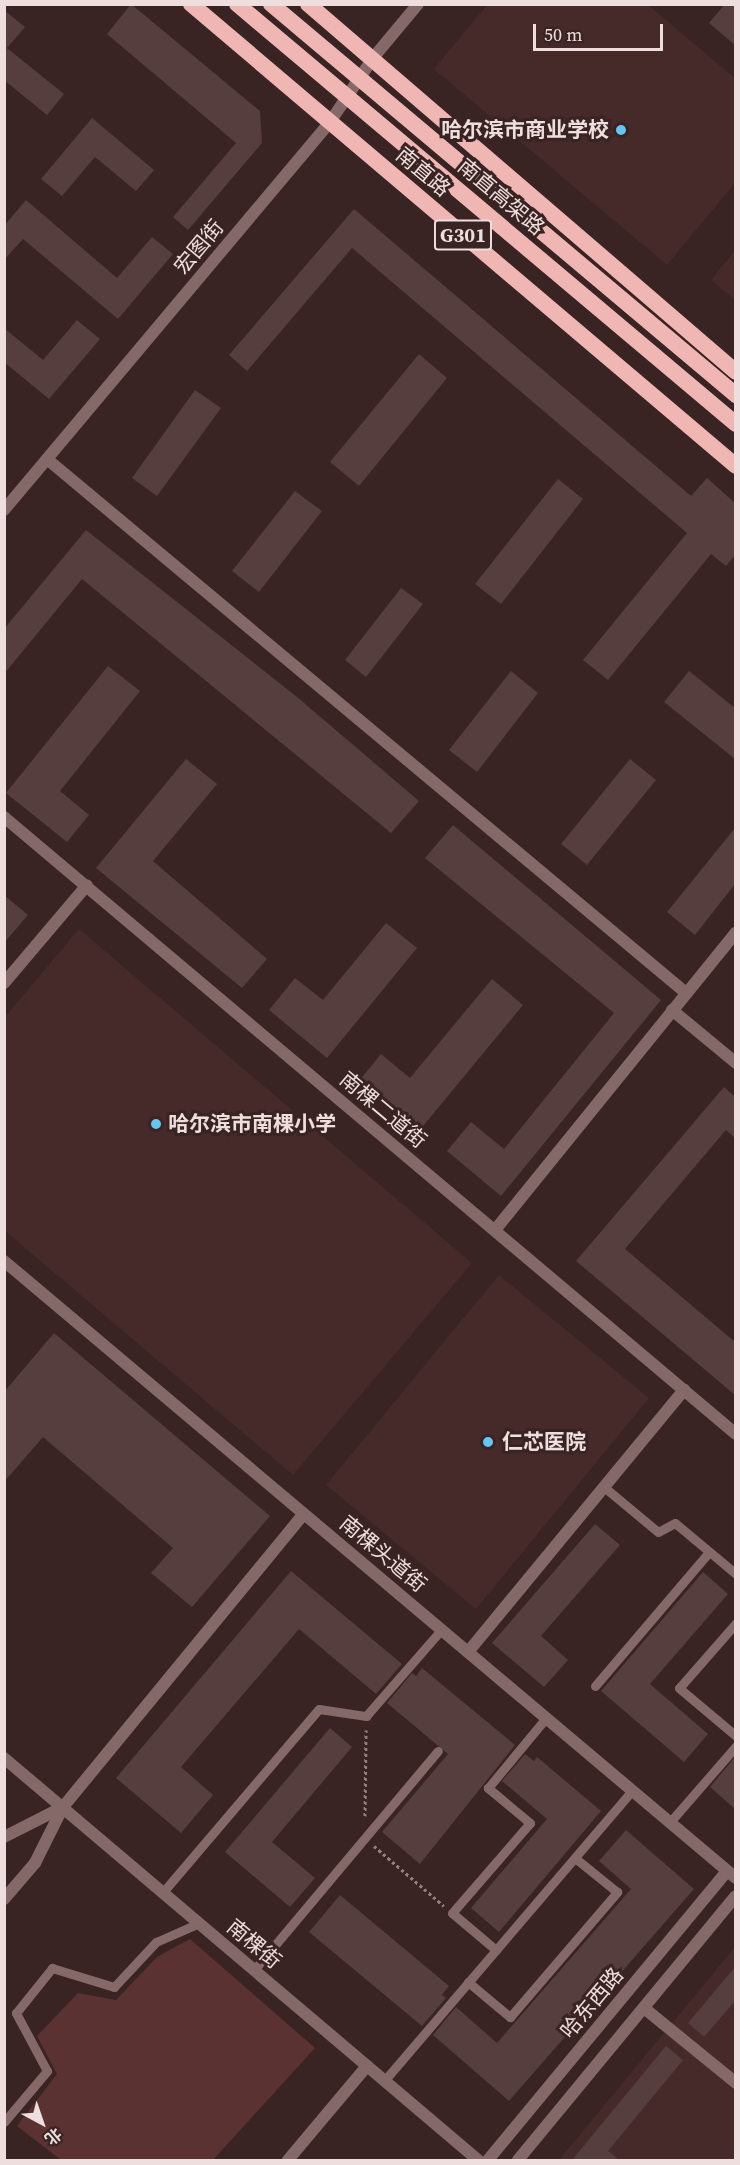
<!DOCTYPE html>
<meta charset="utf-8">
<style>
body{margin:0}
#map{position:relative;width:740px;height:2165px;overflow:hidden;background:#392323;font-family:"Source Serif 4","Noto Sans SC",serif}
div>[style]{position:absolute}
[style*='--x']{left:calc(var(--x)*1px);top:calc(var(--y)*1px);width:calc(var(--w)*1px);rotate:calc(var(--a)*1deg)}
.built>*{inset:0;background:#462a29}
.green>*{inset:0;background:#593231}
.building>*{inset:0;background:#553e3d}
.path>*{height:3px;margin-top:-1.5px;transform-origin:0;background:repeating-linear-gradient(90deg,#92807f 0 3px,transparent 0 6px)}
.service>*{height:9px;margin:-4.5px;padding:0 4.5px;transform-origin:4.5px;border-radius:4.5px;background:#856968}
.minor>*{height:12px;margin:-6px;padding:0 6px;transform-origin:6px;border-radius:6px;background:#856968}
.tertiary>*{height:12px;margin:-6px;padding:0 6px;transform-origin:6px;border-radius:6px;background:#856968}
.trunk>*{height:16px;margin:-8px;padding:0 8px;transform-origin:8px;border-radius:8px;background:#efb6b4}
.trunk-bridge>*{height:16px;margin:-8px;padding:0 8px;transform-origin:8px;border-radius:8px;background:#efb6b4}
.dots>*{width:16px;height:16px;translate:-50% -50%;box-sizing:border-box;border:3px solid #392323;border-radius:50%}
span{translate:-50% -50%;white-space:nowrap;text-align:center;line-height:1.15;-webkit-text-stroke:6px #392323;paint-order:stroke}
.shield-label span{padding:2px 4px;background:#392323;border:2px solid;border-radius:4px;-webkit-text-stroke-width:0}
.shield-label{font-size:20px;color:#eedfde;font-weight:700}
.poi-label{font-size:21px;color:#eedfde;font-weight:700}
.right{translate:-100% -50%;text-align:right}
.left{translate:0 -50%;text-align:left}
.street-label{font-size:21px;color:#eedfde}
.frame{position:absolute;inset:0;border:6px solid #eedfde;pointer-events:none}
.north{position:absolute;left:12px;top:2093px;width:60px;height:60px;-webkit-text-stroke:4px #392323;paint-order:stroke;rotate:140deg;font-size:16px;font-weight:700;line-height:24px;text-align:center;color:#eedfde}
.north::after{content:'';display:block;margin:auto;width:21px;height:27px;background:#eedfde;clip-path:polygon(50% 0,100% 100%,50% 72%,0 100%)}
.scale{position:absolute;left:533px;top:24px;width:130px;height:27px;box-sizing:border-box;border:3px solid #eedfde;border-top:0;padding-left:8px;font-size:18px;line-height:21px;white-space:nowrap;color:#eedfde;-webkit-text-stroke:4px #392323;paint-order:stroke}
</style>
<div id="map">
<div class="built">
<div style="clip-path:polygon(488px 4px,648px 5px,735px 78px,735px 183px,667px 265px,434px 69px)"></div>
<div style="clip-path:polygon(735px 250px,735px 300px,711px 280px)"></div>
<div style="clip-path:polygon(79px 929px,472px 1263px,293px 1475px,5px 1231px,5px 1017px)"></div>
<div style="clip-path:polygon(499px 1275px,649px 1398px,476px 1609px,326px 1485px)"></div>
<div style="clip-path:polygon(735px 1947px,735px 2160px,559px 2160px)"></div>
</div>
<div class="green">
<div style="clip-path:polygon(190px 1939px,315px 2048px,213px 2160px,61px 2160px,17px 2126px,57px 2074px,37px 2036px,78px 1993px,116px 2000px,157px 1957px)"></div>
</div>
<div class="building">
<div style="clip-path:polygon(131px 4px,260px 111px,262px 143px,188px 230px,173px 217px,236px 143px,107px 34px)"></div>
<div style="clip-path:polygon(725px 4px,735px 4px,735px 45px,709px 23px)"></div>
<div style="clip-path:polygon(4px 10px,25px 27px,7px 48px,64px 94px,47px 115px,4px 80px)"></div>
<div style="clip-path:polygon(92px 118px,154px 170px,136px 191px,95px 157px,62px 196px,41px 179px)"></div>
<div style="clip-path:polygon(26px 200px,117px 278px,152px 237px,173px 254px,118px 319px,23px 239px,4px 260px,4px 226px)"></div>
<div style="clip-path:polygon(354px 209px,691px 496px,707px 478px,735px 503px,735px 555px,726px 566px,711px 554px,608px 680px,583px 660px,687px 533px,352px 248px,247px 371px,229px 355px)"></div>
<div style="clip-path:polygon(77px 320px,100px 339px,49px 399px,4px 362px,4px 328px,43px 360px)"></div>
<div style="clip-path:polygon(419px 354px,447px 378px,359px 486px,330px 462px)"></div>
<div style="clip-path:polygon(195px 390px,221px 408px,157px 496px,132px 478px)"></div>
<div style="clip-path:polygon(558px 479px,583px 499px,501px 604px,475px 584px)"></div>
<div style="clip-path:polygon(295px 491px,322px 511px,259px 592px,232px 571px)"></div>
<div style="clip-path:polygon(86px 530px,297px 697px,419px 801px,391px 833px,82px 579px,4px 674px,4px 629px)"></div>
<div style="clip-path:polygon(401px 588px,423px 604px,366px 677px,345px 660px)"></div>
<div style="clip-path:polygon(108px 666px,140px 691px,60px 791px,89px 815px,67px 842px,6px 793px)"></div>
<div style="clip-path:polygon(511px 671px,538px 693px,477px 772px,449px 750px)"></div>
<div style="clip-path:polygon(689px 671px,735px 708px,735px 759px,664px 702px)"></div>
<div style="clip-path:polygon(186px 759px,217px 784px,153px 861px,267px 959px,242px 988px,96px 868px)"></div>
<div style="clip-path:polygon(630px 759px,656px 780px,587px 865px,561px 844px)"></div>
<div style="clip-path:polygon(453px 825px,661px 1000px,501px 1196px,447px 1151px,471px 1122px,504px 1149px,614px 1013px,425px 858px)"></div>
<div style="clip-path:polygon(735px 828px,735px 884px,695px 935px,667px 912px)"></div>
<div style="clip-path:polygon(4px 895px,28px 915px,4px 943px)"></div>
<div style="clip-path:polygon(386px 923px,417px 948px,327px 1058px,269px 1010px,295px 978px,323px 1000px)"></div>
<div style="clip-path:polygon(492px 979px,523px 1005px,419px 1131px,359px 1081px,381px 1054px,410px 1078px)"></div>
<div style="clip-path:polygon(724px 1087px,735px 1097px,735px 1138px,726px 1130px,625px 1249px,735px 1342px,735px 1395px,576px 1261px)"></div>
<div style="clip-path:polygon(54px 1333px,270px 1516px,192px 1607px,151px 1573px,173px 1548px,43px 1437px,4px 1482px,4px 1392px)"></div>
<div style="clip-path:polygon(595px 1524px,620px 1545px,541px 1636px,568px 1660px,544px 1687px,492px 1643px)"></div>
<div style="clip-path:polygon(291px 1571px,402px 1664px,376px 1694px,299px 1629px,181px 1767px,213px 1795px,181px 1833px,116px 1778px)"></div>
<div style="clip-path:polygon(703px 1572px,728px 1594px,650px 1684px,708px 1734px,684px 1762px,601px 1691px)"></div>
<div style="clip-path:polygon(422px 1668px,515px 1745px,420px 1864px,382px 1832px,448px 1754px,387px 1703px,412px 1673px,416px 1676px)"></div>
<div style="clip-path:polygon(330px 1728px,352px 1747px,272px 1842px,315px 1878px,290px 1907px,225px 1852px)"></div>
<div style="clip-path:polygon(525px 1754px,534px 1761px,537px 1757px,601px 1811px,499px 1932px,471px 1908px,547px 1819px,502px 1781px)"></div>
<div style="clip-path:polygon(735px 1757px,735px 1809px,710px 1787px)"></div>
<div style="clip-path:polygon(626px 1830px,694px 1889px,509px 2101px,433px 2035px,456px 2007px,497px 2043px,631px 1889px,599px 1861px)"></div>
<div style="clip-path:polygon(340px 1895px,449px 1986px,442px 1995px,446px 1998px,422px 2026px,309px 1932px)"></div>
<div style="clip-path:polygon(735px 1967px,735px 2001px,704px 2037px,688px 2023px)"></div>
<div style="clip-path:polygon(666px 2046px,683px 2060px,608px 2151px,619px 2160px,572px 2160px)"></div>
</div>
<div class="path">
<div style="--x:365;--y:1816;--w:86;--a:-89.3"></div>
<div style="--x:374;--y:1846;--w:92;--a:40.6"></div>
</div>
<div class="service">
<div style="--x:604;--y:1487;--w:70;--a:39.8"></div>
<div style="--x:658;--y:1532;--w:19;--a:-28"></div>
<div style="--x:675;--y:1523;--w:80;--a:39.9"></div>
<div style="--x:736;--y:1623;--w:86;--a:131.2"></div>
<div style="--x:679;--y:1688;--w:75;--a:40.1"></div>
<div style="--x:595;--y:1686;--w:176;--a:-49.6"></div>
<div style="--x:670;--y:1822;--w:101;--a:-49"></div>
<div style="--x:163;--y:1892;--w:240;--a:-49.6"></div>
<div style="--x:319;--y:1709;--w:48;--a:8.5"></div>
<div style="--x:366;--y:1716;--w:114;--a:-48.9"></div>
<div style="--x:496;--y:1950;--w:57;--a:-139.9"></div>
<div style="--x:452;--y:1913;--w:119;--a:-49.1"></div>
<div style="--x:530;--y:1823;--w:55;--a:-140.2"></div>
<div style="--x:488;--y:1788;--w:91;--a:-50.4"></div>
<div style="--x:254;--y:1970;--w:286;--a:-50"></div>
<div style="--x:468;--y:1982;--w:55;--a:39.8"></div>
<div style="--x:510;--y:2017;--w:165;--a:-49.4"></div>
<div style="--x:617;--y:1892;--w:54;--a:-141"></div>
<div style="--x:384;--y:2081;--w:382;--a:-49.5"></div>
<div style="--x:4;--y:2122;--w:67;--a:-49.9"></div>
<div style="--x:47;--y:2071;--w:66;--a:-118.1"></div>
<div style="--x:16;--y:2013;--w:58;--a:-51.3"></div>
<div style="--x:52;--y:1968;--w:65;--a:17"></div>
<div style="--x:114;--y:1987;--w:62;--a:-47"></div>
<div style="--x:156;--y:1942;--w:47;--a:-23.8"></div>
</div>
<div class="minor">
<div style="--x:47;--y:459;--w:833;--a:39.88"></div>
<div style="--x:4;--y:817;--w:957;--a:40.13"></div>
<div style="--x:4;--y:983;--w:128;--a:-49.7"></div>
<div style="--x:672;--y:1010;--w:83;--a:39.6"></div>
<div style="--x:495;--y:1230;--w:383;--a:-51"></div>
<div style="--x:4;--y:1261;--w:957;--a:40.13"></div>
<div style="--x:468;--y:1652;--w:340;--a:-50.5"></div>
<div style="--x:4;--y:1837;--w:66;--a:-27"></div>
<div style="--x:4;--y:1899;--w:48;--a:-49.3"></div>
<div style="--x:35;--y:1863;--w:63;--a:-63.4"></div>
<div style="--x:63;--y:1807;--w:379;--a:-50.6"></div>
<div style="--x:644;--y:2008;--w:119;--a:39.2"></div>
<div style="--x:288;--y:2160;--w:123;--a:-50"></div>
<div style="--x:488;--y:2160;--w:375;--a:-50.4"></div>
<div style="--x:518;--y:2160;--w:342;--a:-50.5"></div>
</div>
<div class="tertiary">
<div style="--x:4;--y:510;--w:507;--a:-49.96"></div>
<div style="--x:330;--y:122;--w:77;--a:-56.1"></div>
<div style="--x:373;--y:58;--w:70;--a:-50.2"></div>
<div style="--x:4;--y:1758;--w:622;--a:40.3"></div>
</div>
<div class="trunk">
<div style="--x:191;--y:4;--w:714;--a:40.29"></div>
<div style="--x:308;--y:4;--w:564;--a:40.69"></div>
</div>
<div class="trunk-bridge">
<div style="--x:237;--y:4;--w:652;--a:40.09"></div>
<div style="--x:271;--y:4;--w:608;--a:40.06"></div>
</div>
<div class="dots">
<div style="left:621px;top:130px;background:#68c4f0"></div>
<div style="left:156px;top:1124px;background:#68c4f0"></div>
<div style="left:488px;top:1442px;background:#68c4f0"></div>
</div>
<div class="shield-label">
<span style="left:463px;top:235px">G301</span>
</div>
<div class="poi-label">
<span class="right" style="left:609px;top:130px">哈尔滨市商业学校</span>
<span class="left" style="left:168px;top:1124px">哈尔滨市南棵小学</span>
<span class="left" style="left:502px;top:1442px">仁芯医院</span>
</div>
<div class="street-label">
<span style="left:423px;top:172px;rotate:40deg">南直路</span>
<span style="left:501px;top:197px;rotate:40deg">南直高架路</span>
<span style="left:199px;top:247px;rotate:-50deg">宏图街</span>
<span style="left:383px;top:1110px;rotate:40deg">南棵二道街</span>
<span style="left:383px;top:1554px;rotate:40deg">南棵头道街</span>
<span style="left:254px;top:1944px;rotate:40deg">南棵街</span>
<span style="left:592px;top:2003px;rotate:-50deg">哈东西路</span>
</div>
<div class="frame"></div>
<div class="north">北</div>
<div class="scale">50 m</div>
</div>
